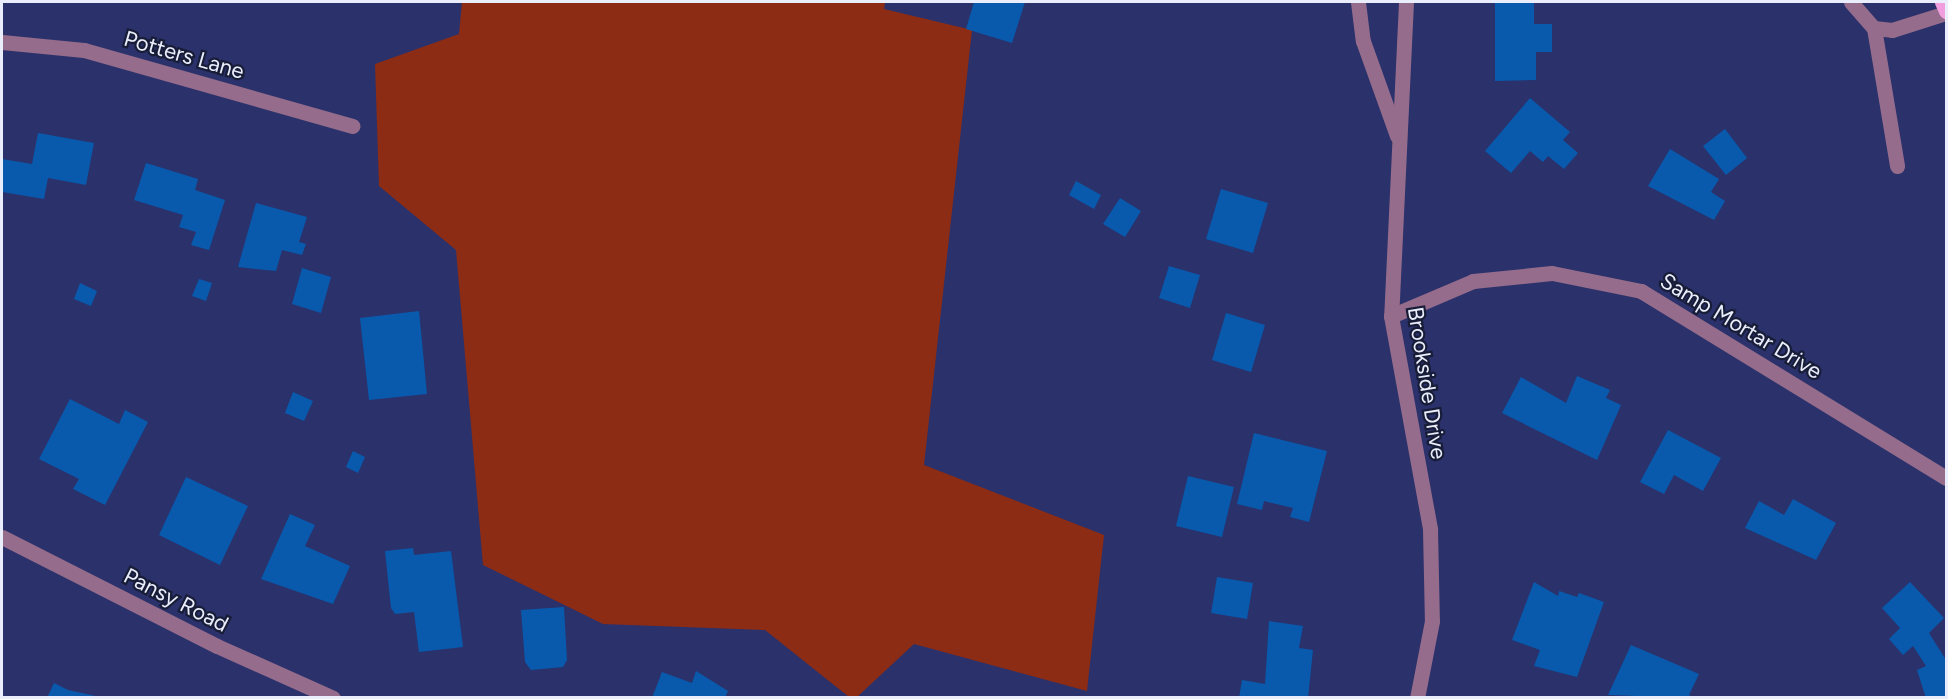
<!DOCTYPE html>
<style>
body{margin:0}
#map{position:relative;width:1948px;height:699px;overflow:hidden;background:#2a316b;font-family:Figtree,sans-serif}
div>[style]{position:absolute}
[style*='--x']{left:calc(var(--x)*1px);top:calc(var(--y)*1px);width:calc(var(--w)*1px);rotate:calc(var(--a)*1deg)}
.green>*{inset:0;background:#8d2c15}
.building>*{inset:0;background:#095aad}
.minor>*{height:15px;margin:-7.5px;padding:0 7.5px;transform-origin:7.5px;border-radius:7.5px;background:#956c8b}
.major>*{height:15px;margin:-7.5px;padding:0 7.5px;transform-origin:7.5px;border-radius:7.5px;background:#f09ede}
span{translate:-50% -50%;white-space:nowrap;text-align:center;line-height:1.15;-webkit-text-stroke:4.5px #181d37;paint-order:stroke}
.street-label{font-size:22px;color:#eaedfc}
.frame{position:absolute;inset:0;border:3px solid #eaedfc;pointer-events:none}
</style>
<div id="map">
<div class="green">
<div style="clip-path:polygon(462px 2px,885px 2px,884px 9px,972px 30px,924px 465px,1104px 535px,1087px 691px,914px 644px,857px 697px,849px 697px,765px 630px,603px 624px,483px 565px,456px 250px,379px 186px,375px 64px,459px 34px)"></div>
</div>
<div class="building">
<div style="clip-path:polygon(974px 2px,1025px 2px,1012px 43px,966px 29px)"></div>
<div style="clip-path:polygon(1495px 2px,1534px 2px,1534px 24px,1552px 24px,1552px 52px,1536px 52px,1536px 80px,1495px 81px)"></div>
<div style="clip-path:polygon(1530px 98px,1570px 132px,1563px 140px,1578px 153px,1564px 169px,1548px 156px,1543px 162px,1530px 151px,1511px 173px,1485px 151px)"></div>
<div style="clip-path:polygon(1725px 129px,1747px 158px,1726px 175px,1703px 146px)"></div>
<div style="clip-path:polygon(38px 133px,94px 143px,86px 185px,48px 178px,44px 199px,2px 192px,2px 159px,32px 164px)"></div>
<div style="clip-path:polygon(1670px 149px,1719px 179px,1711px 192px,1725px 201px,1714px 220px,1648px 186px)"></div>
<div style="clip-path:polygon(146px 163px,198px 179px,195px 190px,225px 200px,209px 250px,191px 245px,196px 232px,179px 227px,183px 215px,134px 200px)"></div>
<div style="clip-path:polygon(1076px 181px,1101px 195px,1094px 209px,1069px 195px)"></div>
<div style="clip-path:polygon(1221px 189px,1268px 203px,1253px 253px,1206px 239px)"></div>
<div style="clip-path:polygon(1120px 198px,1141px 211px,1125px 237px,1103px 224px)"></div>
<div style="clip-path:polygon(256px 203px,307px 217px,299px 242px,306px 244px,302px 255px,282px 250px,276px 271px,238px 267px)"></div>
<div style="clip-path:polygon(1169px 266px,1200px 275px,1190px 308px,1159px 298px)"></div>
<div style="clip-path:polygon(302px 268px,331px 277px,321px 313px,292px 304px)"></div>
<div style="clip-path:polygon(199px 279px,212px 283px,206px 301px,192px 296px)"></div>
<div style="clip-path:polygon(80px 283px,97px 291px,91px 306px,74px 299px)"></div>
<div style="clip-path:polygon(419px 311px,427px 394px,369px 400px,360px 318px)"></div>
<div style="clip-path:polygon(1226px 313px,1265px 325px,1251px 372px,1212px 360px)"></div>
<div style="clip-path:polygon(1577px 376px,1610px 390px,1606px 398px,1621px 405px,1597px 460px,1502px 413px,1521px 377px,1566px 403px)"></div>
<div style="clip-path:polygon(293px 392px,313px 401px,304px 421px,285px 413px)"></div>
<div style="clip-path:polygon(70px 399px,119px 424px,125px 410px,148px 422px,105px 505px,73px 489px,79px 479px,39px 459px)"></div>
<div style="clip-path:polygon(1668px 430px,1721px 458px,1703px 491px,1674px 475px,1664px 494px,1640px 482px)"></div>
<div style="clip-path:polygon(1254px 433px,1327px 451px,1309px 522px,1290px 517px,1293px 508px,1264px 501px,1262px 510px,1237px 504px)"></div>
<div style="clip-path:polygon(353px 451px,365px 457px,358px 473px,346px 467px)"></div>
<div style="clip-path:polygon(1188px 476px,1234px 487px,1222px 537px,1176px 526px)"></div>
<div style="clip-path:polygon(186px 477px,248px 506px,220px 565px,159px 535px)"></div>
<div style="clip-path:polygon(1793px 499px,1836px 523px,1816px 560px,1745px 528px,1759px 501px,1784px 515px)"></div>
<div style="clip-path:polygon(290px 514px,315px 525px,305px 546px,350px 566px,333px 604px,261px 579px)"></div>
<div style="clip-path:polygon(413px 548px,414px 555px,451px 551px,463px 647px,419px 652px,414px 612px,395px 614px,391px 608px,385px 551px)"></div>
<div style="clip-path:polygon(1217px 577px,1253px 583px,1247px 619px,1211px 613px)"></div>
<div style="clip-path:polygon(1534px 582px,1558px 596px,1559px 591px,1577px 597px,1579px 593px,1604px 602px,1577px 677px,1534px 666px,1540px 650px,1512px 640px)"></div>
<div style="clip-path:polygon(1910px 582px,1944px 618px,1929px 633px,1946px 660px,1946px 695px,1940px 698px,1926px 698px,1917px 670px,1926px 666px,1913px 646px,1903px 655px,1889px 639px,1900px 628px,1882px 608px)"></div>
<div style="clip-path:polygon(564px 607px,567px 660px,563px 667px,531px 670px,525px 662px,521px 610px)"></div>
<div style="clip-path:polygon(1269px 621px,1303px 626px,1299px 648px,1313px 650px,1308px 698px,1239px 698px,1242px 680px,1265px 684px)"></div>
<div style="clip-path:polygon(1631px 645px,1699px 674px,1689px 695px,1695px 698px,1608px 695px)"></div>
<div style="clip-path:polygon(696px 671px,728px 691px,725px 698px,652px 698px,662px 672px,692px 683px)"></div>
<div style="clip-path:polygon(54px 683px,68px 690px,105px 698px,47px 698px)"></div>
</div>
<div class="minor">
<div style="--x:1358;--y:2;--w:39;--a:83"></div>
<div style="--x:1363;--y:41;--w:101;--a:70.3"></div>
<div style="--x:1406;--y:2;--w:314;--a:92.7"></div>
<div style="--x:1391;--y:316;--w:217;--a:79.6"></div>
<div style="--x:1430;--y:529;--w:92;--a:88.8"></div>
<div style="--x:1432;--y:621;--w:78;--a:101"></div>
<div style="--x:1851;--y:2;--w:35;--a:49"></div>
<div style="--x:1874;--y:28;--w:18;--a:6"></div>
<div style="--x:1892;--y:30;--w:57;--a:-17.5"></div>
<div style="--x:1874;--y:28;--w:140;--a:80.5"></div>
<div style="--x:2;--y:42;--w:82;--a:5.6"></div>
<div style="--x:84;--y:50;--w:279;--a:15.8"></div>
<div style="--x:1391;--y:316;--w:89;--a:-23.1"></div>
<div style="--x:1473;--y:281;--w:79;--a:-5.8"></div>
<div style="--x:1552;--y:273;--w:91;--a:11.4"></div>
<div style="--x:1641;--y:291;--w:358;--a:31.5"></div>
<div style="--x:2;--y:537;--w:241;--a:26.9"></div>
<div style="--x:217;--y:646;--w:127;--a:24.1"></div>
</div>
<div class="major">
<div style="--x:1942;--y:2;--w:10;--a:66"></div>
</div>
<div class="street-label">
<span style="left:184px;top:55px;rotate:16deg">Potters Lane</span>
<span style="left:1741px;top:326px;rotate:31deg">Samp Mortar Drive</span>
<span style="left:1427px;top:383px;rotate:81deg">Brookside Drive</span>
<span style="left:176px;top:600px;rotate:27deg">Pansy Road</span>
</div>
<div class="frame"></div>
</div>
